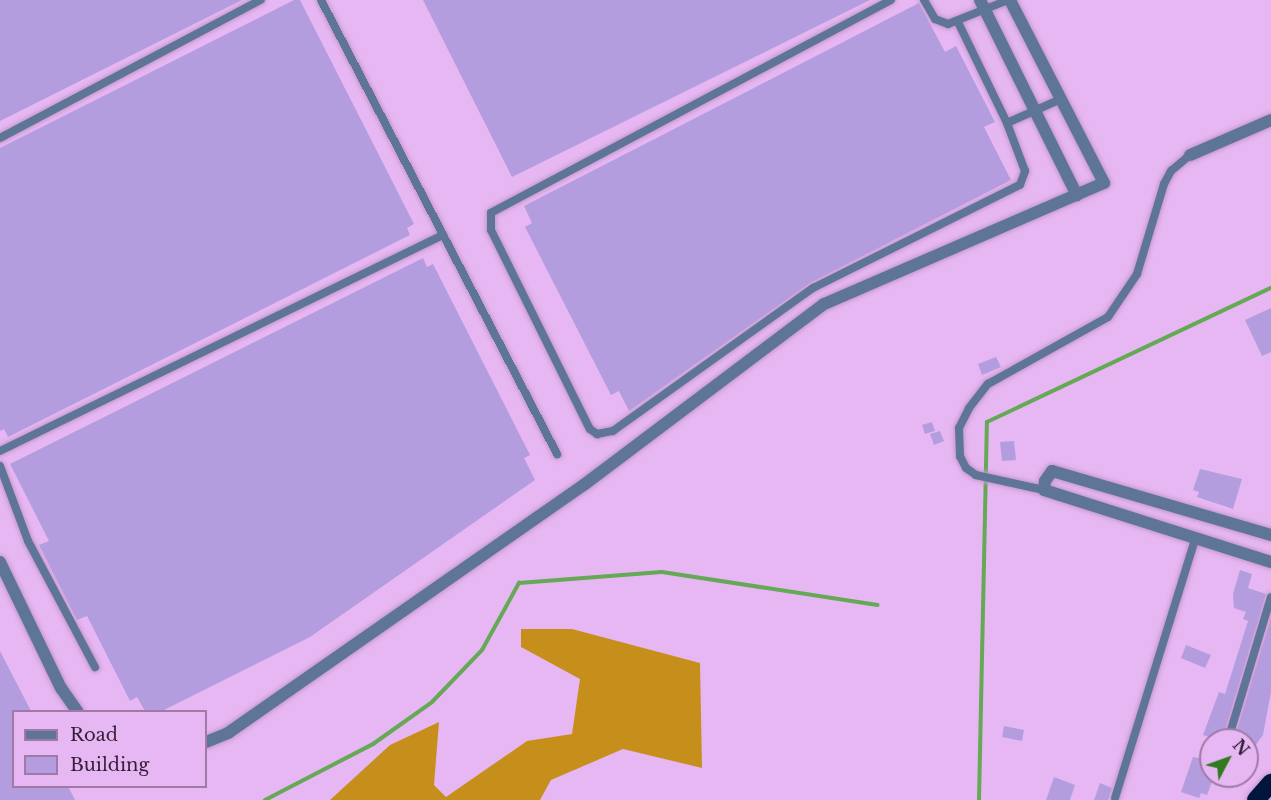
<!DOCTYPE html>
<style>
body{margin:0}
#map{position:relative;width:1271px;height:800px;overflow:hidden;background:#e7b7f3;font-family:"Libre Baskerville",serif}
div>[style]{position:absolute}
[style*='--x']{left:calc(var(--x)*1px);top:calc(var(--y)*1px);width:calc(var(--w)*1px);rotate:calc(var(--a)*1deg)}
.forest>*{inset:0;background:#c68f1c}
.stream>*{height:4px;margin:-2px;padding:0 2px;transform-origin:2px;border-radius:2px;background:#65a855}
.building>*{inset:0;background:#b49ddf}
.roads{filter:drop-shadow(0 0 2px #c399cd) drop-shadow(0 0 2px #c399cd)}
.service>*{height:8px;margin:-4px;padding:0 4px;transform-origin:4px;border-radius:4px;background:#5f7598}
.minor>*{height:12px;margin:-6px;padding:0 6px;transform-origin:6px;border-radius:6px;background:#5f7598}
.tertiary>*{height:12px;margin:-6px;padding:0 6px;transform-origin:6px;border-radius:6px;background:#5f7598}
.motorway>*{height:18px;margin:-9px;padding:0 9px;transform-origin:9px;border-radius:9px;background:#01153d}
span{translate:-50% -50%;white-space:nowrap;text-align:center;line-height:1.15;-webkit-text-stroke:4.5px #e7b7f3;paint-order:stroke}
.legend{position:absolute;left:12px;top:710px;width:195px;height:78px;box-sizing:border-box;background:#e7b7f3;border:2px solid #9f7aa7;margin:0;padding:8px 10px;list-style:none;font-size:18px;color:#321f36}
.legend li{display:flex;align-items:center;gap:12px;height:30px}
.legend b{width:30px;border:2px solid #9f7aa7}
.north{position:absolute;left:1199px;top:728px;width:60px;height:60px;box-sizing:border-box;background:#e7b7f3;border:2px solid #9f7aa7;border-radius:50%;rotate:49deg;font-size:16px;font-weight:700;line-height:24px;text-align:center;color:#321f36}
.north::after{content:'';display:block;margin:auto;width:21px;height:27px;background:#327a1f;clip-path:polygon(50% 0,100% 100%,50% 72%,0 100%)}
</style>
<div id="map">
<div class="forest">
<div style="clip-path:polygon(521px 629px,572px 629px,700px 663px,702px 768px,623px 749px,551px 780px,540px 800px,330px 800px,390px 745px,439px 722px,434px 785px,446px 797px,527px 741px,572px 734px,580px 679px,521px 647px)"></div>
</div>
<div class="stream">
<div style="--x:265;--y:800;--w:122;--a:-27.4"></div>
<div style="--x:373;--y:744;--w:72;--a:-35.4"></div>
<div style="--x:432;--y:702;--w:72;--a:-46.1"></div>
<div style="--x:482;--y:650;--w:77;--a:-61.1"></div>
<div style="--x:519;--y:583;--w:143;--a:-4.4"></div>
<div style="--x:662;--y:572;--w:218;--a:8.7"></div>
<div style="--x:979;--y:800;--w:378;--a:-88.8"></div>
<div style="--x:987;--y:422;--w:314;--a:-25.3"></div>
</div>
<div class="building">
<div style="clip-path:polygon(0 0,242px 0,0 121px)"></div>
<div style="clip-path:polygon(294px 0,300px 0,414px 224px,407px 228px,410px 235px,8px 437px,4px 429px,0 431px,0 148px)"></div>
<div style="clip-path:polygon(423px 0,870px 0,512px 177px)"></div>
<div style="clip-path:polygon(919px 3px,945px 52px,956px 46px,995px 122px,984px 127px,1011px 180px,810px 283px,629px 411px,619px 391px,611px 395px,525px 227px,532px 223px,524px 206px)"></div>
<div style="clip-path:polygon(423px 258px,427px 267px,433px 264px,530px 455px,524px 458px,535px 480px,310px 637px,162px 711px,145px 711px,137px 697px,130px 701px,87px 616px,77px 620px,39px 545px,49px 541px,10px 464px)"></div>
<div style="clip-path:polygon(1271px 308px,1271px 352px,1262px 356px,1245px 320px)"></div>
<div style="clip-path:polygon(996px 357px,1001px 367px,982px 375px,978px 364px)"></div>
<div style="clip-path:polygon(932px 422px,935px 431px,925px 434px,922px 425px)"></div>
<div style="clip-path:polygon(940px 431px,944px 441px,934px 445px,930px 434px)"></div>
<div style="clip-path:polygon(1014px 441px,1016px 460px,1002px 461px,1000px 442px)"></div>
<div style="clip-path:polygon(1200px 469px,1242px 479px,1233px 509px,1197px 497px,1199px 492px,1193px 490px)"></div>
<div style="clip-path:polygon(1240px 570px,1252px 574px,1248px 588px,1266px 594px,1222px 740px,1218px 740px,1203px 735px,1219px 692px,1225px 694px,1248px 621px,1243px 619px,1246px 612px,1234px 608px,1233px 594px)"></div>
<div style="clip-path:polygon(1271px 618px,1271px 692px,1263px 735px,1247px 757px,1247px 740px,1234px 740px)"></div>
<div style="clip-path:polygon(1186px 645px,1211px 655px,1205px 668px,1181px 658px)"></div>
<div style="clip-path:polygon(0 651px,31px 711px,14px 711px,14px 786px,68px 786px,75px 800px,0 800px)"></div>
<div style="clip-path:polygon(1004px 726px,1024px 730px,1022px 741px,1002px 737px)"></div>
<div style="clip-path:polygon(1193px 757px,1211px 760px,1214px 776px,1207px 795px,1201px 793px,1199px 798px,1181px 792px)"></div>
<div style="clip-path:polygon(1054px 777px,1075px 785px,1070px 800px,1046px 800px)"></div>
<div style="clip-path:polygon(1100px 783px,1112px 788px,1108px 800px,1094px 800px)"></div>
</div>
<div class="roads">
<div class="service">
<div style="--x:321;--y:0;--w:512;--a:62.53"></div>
<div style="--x:891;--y:0;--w:453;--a:152"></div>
<div style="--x:491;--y:213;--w:17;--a:90"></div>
<div style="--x:491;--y:230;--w:222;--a:63.6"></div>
<div style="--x:590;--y:429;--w:9;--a:36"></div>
<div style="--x:597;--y:434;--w:16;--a:-11"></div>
<div style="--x:613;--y:431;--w:246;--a:-35.6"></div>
<div style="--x:813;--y:288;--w:231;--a:-26.5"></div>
<div style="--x:1020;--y:185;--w:15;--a:-70"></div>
<div style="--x:1025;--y:171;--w:51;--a:-110.6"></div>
<div style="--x:1007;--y:123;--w:112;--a:-115.9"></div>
<div style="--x:924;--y:0;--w:22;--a:60"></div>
<div style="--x:935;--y:19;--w:14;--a:21"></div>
<div style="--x:948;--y:24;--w:65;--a:-21.8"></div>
<div style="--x:1007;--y:123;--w:59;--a:-24"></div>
<div style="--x:0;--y:138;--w:295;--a:-27.9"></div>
<div style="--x:0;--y:451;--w:493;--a:-26"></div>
<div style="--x:0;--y:466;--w:80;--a:69.5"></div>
<div style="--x:28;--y:541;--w:143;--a:62"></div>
<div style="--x:1044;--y:490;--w:70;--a:-167.6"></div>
<div style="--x:976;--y:475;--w:12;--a:-145"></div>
<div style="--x:966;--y:468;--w:13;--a:-117"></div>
<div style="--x:960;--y:456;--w:28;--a:-92"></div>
<div style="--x:959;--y:428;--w:22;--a:-63"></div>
<div style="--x:969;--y:408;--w:31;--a:-52"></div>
<div style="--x:988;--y:384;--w:137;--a:-29.2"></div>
<div style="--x:1108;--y:317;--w:52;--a:-56"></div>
<div style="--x:1137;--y:274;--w:94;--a:-73.3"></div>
<div style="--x:1164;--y:184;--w:15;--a:-62"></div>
<div style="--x:1171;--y:171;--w:25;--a:-40"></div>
<div style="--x:1228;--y:740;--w:149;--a:-73.3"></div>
<div style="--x:1115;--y:798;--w:270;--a:-72.8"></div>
</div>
<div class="minor">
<div style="--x:1190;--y:155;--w:88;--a:-23.4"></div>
<div style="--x:1271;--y:535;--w:228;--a:-163.7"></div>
<div style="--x:1052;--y:471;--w:12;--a:125"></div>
<div style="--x:1045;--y:481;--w:9;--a:96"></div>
<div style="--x:1044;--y:490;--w:238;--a:17.6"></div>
</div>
<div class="tertiary">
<div style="--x:980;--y:0;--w:218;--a:63.6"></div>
<div style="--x:0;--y:562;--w:140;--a:64.2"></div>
<div style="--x:61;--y:688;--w:29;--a:55"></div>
<div style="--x:206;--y:742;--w:24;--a:-22"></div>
<div style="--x:228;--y:733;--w:435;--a:-34.9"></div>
<div style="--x:585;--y:484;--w:299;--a:-37"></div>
<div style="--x:824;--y:304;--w:305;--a:-23.4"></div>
<div style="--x:1104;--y:183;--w:206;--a:-117.2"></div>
</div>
<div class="motorway">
<div style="--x:1256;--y:800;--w:23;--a:-49"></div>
</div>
</div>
<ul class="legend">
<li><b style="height:8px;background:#5f7598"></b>Road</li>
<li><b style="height:16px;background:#b49ddf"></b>Building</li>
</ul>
<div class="north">N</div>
</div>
